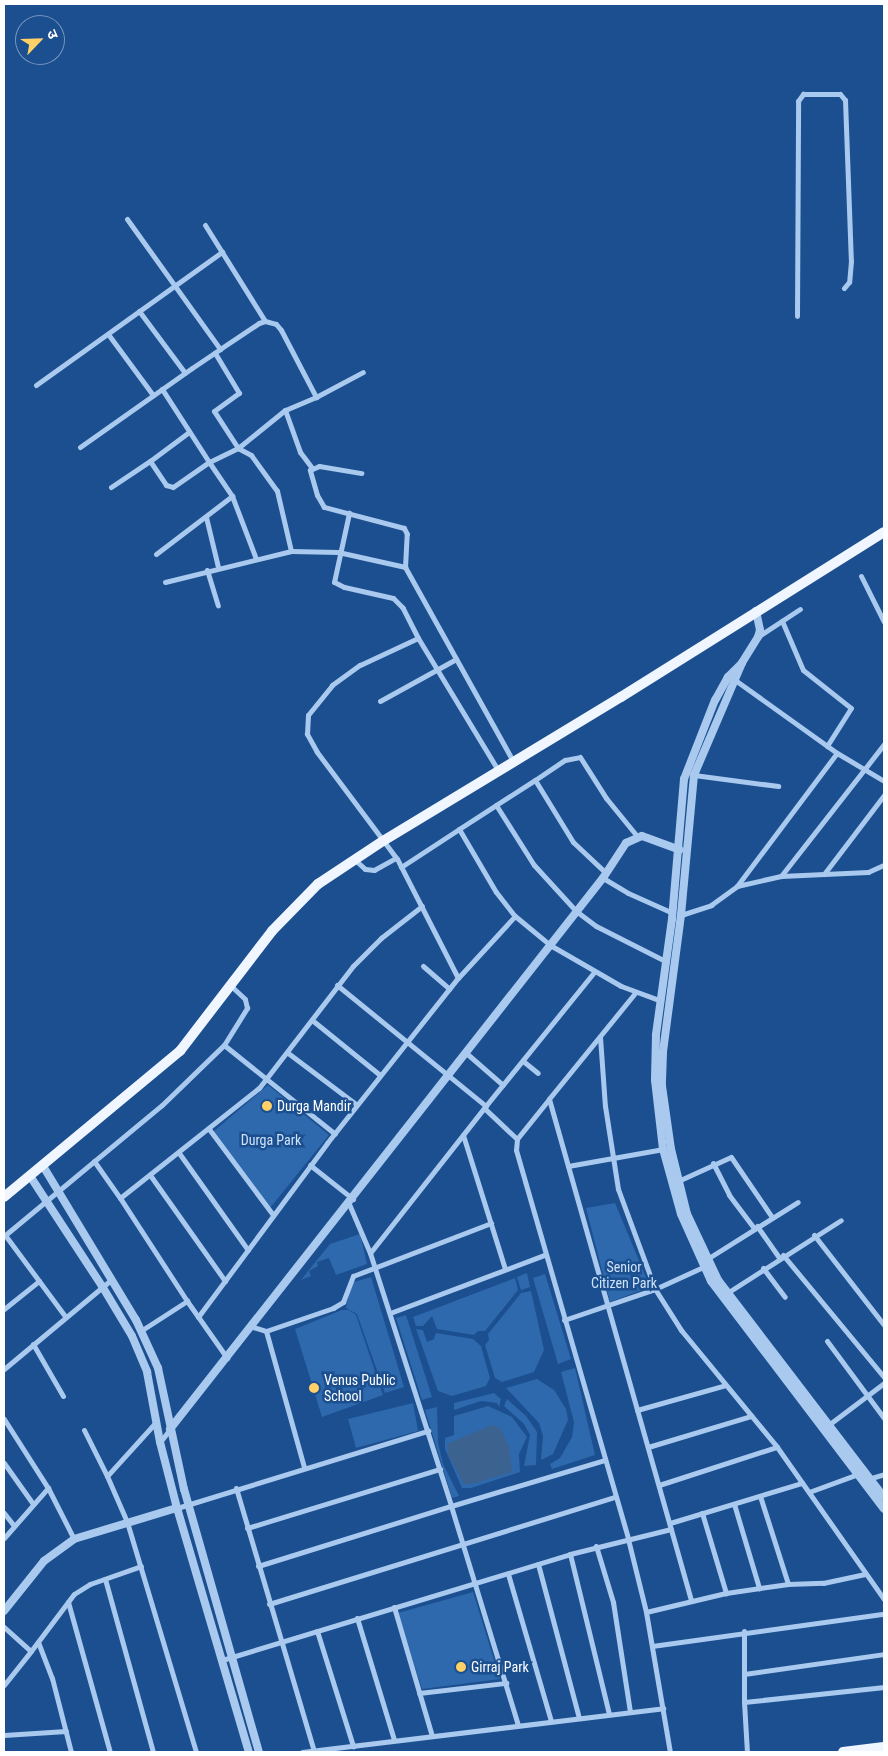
<!DOCTYPE html>
<meta charset="utf-8">
<style>
body{margin:0}
#map{position:relative;width:888px;height:1756px;overflow:hidden;background:#1b4f8f;font-family:"Roboto Condensed","Noto Sans Devanagari",sans-serif}
div>[style]{position:absolute}
[style*='--x']{left:calc(var(--x)*1px);top:calc(var(--y)*1px);width:calc(var(--w)*1px);rotate:calc(var(--a)*1deg)}
.green>*{inset:0;background:#2e69ad}
.water>*{inset:0;background:#3c6290}
.minor>*{height:5px;margin:-2.5px;padding:0 2.5px;transform-origin:2.5px;border-radius:2.5px;background:#a9c9ee}
.tertiary>*{height:8px;margin:-4px;padding:0 4px;transform-origin:4px;border-radius:4px;background:#a9c9ee}
.primary>*{height:10px;margin:-5px;padding:0 5px;transform-origin:5px;border-radius:5px;background:#f0f6ff}
.dots>*{width:14px;height:14px;translate:-50% -50%;box-sizing:border-box;border:2px solid #1b4f8f;border-radius:50%}
span{translate:-50% -50%;white-space:nowrap;text-align:center;line-height:1.15;-webkit-text-stroke:5px #1b4f8f;paint-order:stroke}
.poi-label{font-size:14px;color:#fff}
.left{translate:0 -50%;text-align:left}
.park-label{font-size:14px;color:#cfe3fa}
.frame{position:absolute;inset:0;border:5px solid #fff;pointer-events:none}
.north{position:absolute;left:15px;top:15px;width:50px;height:50px;box-sizing:border-box;background:#1b4f8f;border:1px solid #7695bc;border-radius:50%;rotate:66deg;font-size:14px;font-weight:700;line-height:20px;text-align:center;color:#fff}
.north::after{content:'';display:block;margin:auto;width:18px;height:22px;background:#ffd166;clip-path:polygon(50% 0,100% 100%,50% 72%,0 100%)}
</style>
<div id="map">
<div class="green">
<div style="clip-path:polygon(268px 1085px,329px 1135px,270px 1208px,213px 1132px)"></div>
<div style="clip-path:polygon(615px 1203px,650px 1287px,610px 1302px,586px 1208px)"></div>
<div style="clip-path:polygon(360px 1234px,367px 1264px,336px 1275px,329px 1258px,317px 1262px,318px 1266px,309px 1271px,311px 1276px,301px 1280px,330px 1244px)"></div>
<div style="clip-path:polygon(527px 1273px,530px 1287px,521px 1290px,517px 1277px)"></div>
<div style="clip-path:polygon(545px 1274px,571px 1359px,558px 1364px,533px 1278px)"></div>
<div style="clip-path:polygon(371px 1277px,404px 1387px,385px 1393px,357px 1314px,346px 1308px,351px 1283px)"></div>
<div style="clip-path:polygon(515px 1278px,518px 1290px,485px 1331px,478px 1331px,474px 1335px,437px 1329px,432px 1316px,423px 1326px,416px 1326px,413px 1317px)"></div>
<div style="clip-path:polygon(531px 1291px,544px 1350px,534px 1372px,502px 1382px,495px 1378px,485px 1345px,489px 1340px,488px 1334px,521px 1293px)"></div>
<div style="clip-path:polygon(342px 1310px,349px 1310px,356px 1315px,383px 1395px,322px 1417px,295px 1329px)"></div>
<div style="clip-path:polygon(406px 1315px,432px 1397px,422px 1400px,396px 1318px)"></div>
<div style="clip-path:polygon(416px 1329px,423px 1330px,427px 1342px,434px 1339px,436px 1333px,473px 1339px,481px 1346px,490px 1378px,486px 1386px,452px 1396px,438px 1391px)"></div>
<div style="clip-path:polygon(575px 1368px,595px 1455px,552px 1469px,550px 1464px,560px 1458px,572px 1437px,574px 1422px,561px 1372px)"></div>
<div style="clip-path:polygon(537px 1379px,554px 1390px,566px 1409px,568px 1420px,553px 1454px,541px 1460px,543px 1436px,539px 1423px,506px 1388px)"></div>
<div style="clip-path:polygon(494px 1393px,501px 1399px,499px 1407px,497px 1403px,481px 1401px,454px 1410px,454px 1403px)"></div>
<div style="clip-path:polygon(507px 1399px,526px 1416px,537px 1432px,536px 1465px,524px 1466px,530px 1435px,524px 1424px,504px 1406px)"></div>
<div style="clip-path:polygon(413px 1403px,418px 1431px,356px 1448px,348px 1419px)"></div>
<div style="clip-path:polygon(488px 1406px,512px 1417px,527px 1437px,519px 1454px,520px 1472px,471px 1488px,462px 1488px,445px 1449px,445px 1438px,454px 1435px,454px 1416px)"></div>
<div style="clip-path:polygon(437px 1407px,438px 1443px,443px 1464px,459px 1496px,452px 1498px,425px 1410px)"></div>
<div style="clip-path:polygon(473px 1592px,500px 1679px,422px 1689px,398px 1613px)"></div>
</div>
<div class="water">
<div style="clip-path:polygon(492px 1425px,500px 1428px,509px 1447px,512px 1472px,472px 1484px,464px 1484px,449px 1457px,447px 1444px)"></div>
</div>
<div class="minor">
<div style="--x:127;--y:219;--w:160;--a:54.4"></div>
<div style="--x:205;--y:225;--w:113;--a:58"></div>
<div style="--x:139;--y:311;--w:77;--a:53.4"></div>
<div style="--x:797;--y:316;--w:215;--a:-89.7"></div>
<div style="--x:798;--y:101;--w:9;--a:-54"></div>
<div style="--x:803;--y:94;--w:37;--a:0"></div>
<div style="--x:840;--y:94;--w:8;--a:50"></div>
<div style="--x:845;--y:100;--w:161;--a:87.9"></div>
<div style="--x:851;--y:261;--w:21;--a:95"></div>
<div style="--x:849;--y:282;--w:8;--a:130"></div>
<div style="--x:108;--y:334;--w:76;--a:53.6"></div>
<div style="--x:36;--y:385;--w:229;--a:-35.6"></div>
<div style="--x:316;--y:397;--w:53;--a:-28"></div>
<div style="--x:285;--y:410;--w:45;--a:70.3"></div>
<div style="--x:300;--y:452;--w:20;--a:53"></div>
<div style="--x:80;--y:447;--w:137;--a:-35.2"></div>
<div style="--x:192;--y:368;--w:34;--a:-34"></div>
<div style="--x:220;--y:349;--w:47;--a:-33.7"></div>
<div style="--x:259;--y:323;--w:6;--a:-18"></div>
<div style="--x:265;--y:321;--w:11;--a:15"></div>
<div style="--x:276;--y:324;--w:8;--a:50"></div>
<div style="--x:281;--y:330;--w:76;--a:62.4"></div>
<div style="--x:316;--y:397;--w:34;--a:157"></div>
<div style="--x:285;--y:410;--w:60;--a:141"></div>
<div style="--x:238;--y:448;--w:44;--a:-123"></div>
<div style="--x:214;--y:411;--w:31;--a:-36"></div>
<div style="--x:239;--y:393;--w:47;--a:-121"></div>
<div style="--x:150;--y:461;--w:49;--a:-36.6"></div>
<div style="--x:111;--y:487;--w:47;--a:-33.7"></div>
<div style="--x:150;--y:461;--w:29;--a:56"></div>
<div style="--x:166;--y:485;--w:7;--a:16"></div>
<div style="--x:173;--y:487;--w:44;--a:-34.8"></div>
<div style="--x:209;--y:462;--w:87;--a:-122.8"></div>
<div style="--x:206;--y:517;--w:51;--a:76.5"></div>
<div style="--x:291;--y:551;--w:47;--a:1.2"></div>
<div style="--x:338;--y:552;--w:69;--a:12.6"></div>
<div style="--x:405;--y:567;--w:33;--a:-87"></div>
<div style="--x:407;--y:534;--w:7;--a:-117"></div>
<div style="--x:404;--y:528;--w:83;--a:-165.3"></div>
<div style="--x:324;--y:507;--w:14;--a:-120"></div>
<div style="--x:317;--y:495;--w:26;--a:-106"></div>
<div style="--x:310;--y:470;--w:10;--a:-24"></div>
<div style="--x:319;--y:466;--w:43;--a:9.5"></div>
<div style="--x:156;--y:554;--w:96;--a:-37.3"></div>
<div style="--x:405;--y:567;--w:222;--a:60.9"></div>
<div style="--x:207;--y:570;--w:37;--a:73"></div>
<div style="--x:861;--y:576;--w:51;--a:63.4"></div>
<div style="--x:165;--y:582;--w:130;--a:-13.8"></div>
<div style="--x:291;--y:551;--w:62;--a:-103.1"></div>
<div style="--x:277;--y:491;--w:44;--a:-125.8"></div>
<div style="--x:251;--y:455;--w:15;--a:-152"></div>
<div style="--x:238;--y:448;--w:32;--a:154"></div>
<div style="--x:209;--y:462;--w:41;--a:55.9"></div>
<div style="--x:232;--y:496;--w:67;--a:69.1"></div>
<div style="--x:782;--y:621;--w:53;--a:66.8"></div>
<div style="--x:803;--y:670;--w:61;--a:38.4"></div>
<div style="--x:851;--y:708;--w:45;--a:122.3"></div>
<div style="--x:759;--y:636;--w:49;--a:-33.4"></div>
<div style="--x:418;--y:638;--w:154;--a:58.8"></div>
<div style="--x:735;--y:680;--w:125;--a:35.6"></div>
<div style="--x:837;--y:753;--w:55;--a:30.8"></div>
<div style="--x:380;--y:701;--w:87;--a:-28.9"></div>
<div style="--x:694;--y:775;--w:85;--a:7.5"></div>
<div style="--x:535;--y:780;--w:36;--a:-34"></div>
<div style="--x:565;--y:760;--w:15;--a:-11"></div>
<div style="--x:580;--y:757;--w:49;--a:57.6"></div>
<div style="--x:606;--y:798;--w:49;--a:50.8"></div>
<div style="--x:496;--y:805;--w:46;--a:-32.7"></div>
<div style="--x:535;--y:780;--w:73;--a:58.5"></div>
<div style="--x:573;--y:842;--w:45;--a:43.2"></div>
<div style="--x:459;--y:829;--w:44;--a:-33"></div>
<div style="--x:496;--y:805;--w:71;--a:57.7"></div>
<div style="--x:534;--y:865;--w:62;--a:47.6"></div>
<div style="--x:576;--y:911;--w:25;--a:37"></div>
<div style="--x:596;--y:926;--w:77;--a:26.9"></div>
<div style="--x:355;--y:860;--w:13;--a:42"></div>
<div style="--x:365;--y:869;--w:9;--a:6"></div>
<div style="--x:374;--y:870;--w:25;--a:-29"></div>
<div style="--x:401;--y:867;--w:69;--a:-33.2"></div>
<div style="--x:459;--y:829;--w:73;--a:59.6"></div>
<div style="--x:496;--y:892;--w:31;--a:52"></div>
<div style="--x:515;--y:916;--w:45;--a:39.6"></div>
<div style="--x:550;--y:945;--w:82;--a:30"></div>
<div style="--x:621;--y:986;--w:40;--a:20.2"></div>
<div style="--x:824;--y:874;--w:99;--a:-52.8"></div>
<div style="--x:781;--y:876;--w:167;--a:-52"></div>
<div style="--x:603;--y:878;--w:29;--a:31"></div>
<div style="--x:628;--y:893;--w:49;--a:24"></div>
<div style="--x:737;--y:886;--w:45;--a:-12.8"></div>
<div style="--x:781;--y:876;--w:87;--a:-2.6"></div>
<div style="--x:868;--y:872;--w:17;--a:-24"></div>
<div style="--x:681;--y:915;--w:32;--a:-18"></div>
<div style="--x:711;--y:905;--w:32;--a:-36"></div>
<div style="--x:737;--y:886;--w:166;--a:-53.1"></div>
<div style="--x:423;--y:966;--w:35;--a:41"></div>
<div style="--x:458;--y:978;--w:84;--a:-47.4"></div>
<div style="--x:337;--y:985;--w:192;--a:39.1"></div>
<div style="--x:635;--y:993;--w:136;--a:129.1"></div>
<div style="--x:549;--y:1099;--w:521;--a:74.18"></div>
<div style="--x:312;--y:1020;--w:87;--a:39"></div>
<div style="--x:600;--y:1037;--w:69;--a:85.9"></div>
<div style="--x:605;--y:1106;--w:84;--a:81.1"></div>
<div style="--x:618;--y:1189;--w:107;--a:69.7"></div>
<div style="--x:655;--y:1289;--w:49;--a:57.6"></div>
<div style="--x:681;--y:1330;--w:151;--a:50.6"></div>
<div style="--x:777;--y:1447;--w:186;--a:54.9"></div>
<div style="--x:224;--y:1045;--w:142;--a:38.7"></div>
<div style="--x:465;--y:1052;--w:50;--a:41"></div>
<div style="--x:288;--y:1053;--w:86;--a:37"></div>
<div style="--x:523;--y:1061;--w:19;--a:39"></div>
<div style="--x:549;--y:1099;--w:51;--a:128.7"></div>
<div style="--x:517;--y:1139;--w:11;--a:95"></div>
<div style="--x:516;--y:1150;--w:405;--a:73.9"></div>
<div style="--x:628;--y:1539;--w:75;--a:76.1"></div>
<div style="--x:646;--y:1612;--w:142;--a:80.3"></div>
<div style="--x:209;--y:1129;--w:107;--a:53.3"></div>
<div style="--x:463;--y:1135;--w:140;--a:72.6"></div>
<div style="--x:517;--y:1139;--w:45;--a:-136.8"></div>
<div style="--x:484;--y:1108;--w:176;--a:-51"></div>
<div style="--x:179;--y:1153;--w:119;--a:54.6"></div>
<div style="--x:94;--y:1161;--w:45;--a:54.9"></div>
<div style="--x:713;--y:1163;--w:36;--a:63"></div>
<div style="--x:729;--y:1195;--w:41;--a:52.9"></div>
<div style="--x:310;--y:1165;--w:55;--a:38.3"></div>
<div style="--x:568;--y:1166;--w:97;--a:-10.1"></div>
<div style="--x:150;--y:1175;--w:130;--a:54.7"></div>
<div style="--x:678;--y:1181;--w:58;--a:-24.4"></div>
<div style="--x:731;--y:1157;--w:73;--a:55.7"></div>
<div style="--x:349;--y:1204;--w:53;--a:66.8"></div>
<div style="--x:370;--y:1253;--w:184;--a:-51.8"></div>
<div style="--x:757;--y:1226;--w:39;--a:55"></div>
<div style="--x:5;--y:1235;--w:101;--a:53.5"></div>
<div style="--x:814;--y:1235;--w:114;--a:52.1"></div>
<div style="--x:4;--y:1236;--w:205;--a:-39.7"></div>
<div style="--x:162;--y:1105;--w:86;--a:-44.1"></div>
<div style="--x:224;--y:1045;--w:44;--a:-58.1"></div>
<div style="--x:247;--y:1008;--w:9;--a:-103"></div>
<div style="--x:245;--y:999;--w:19;--a:-137"></div>
<div style="--x:370;--y:1253;--w:266;--a:72.2"></div>
<div style="--x:451;--y:1506;--w:160;--a:-16.7"></div>
<div style="--x:783;--y:1255;--w:158;--a:50.4"></div>
<div style="--x:707;--y:1259;--w:107;--a:-32.1"></div>
<div style="--x:763;--y:1268;--w:36;--a:53"></div>
<div style="--x:727;--y:1293;--w:135;--a:-32.6"></div>
<div style="--x:187;--y:1301;--w:123;--a:-123"></div>
<div style="--x:120;--y:1198;--w:177;--a:-38.4"></div>
<div style="--x:259;--y:1088;--w:154;--a:-52.4"></div>
<div style="--x:353;--y:966;--w:40;--a:-45"></div>
<div style="--x:381;--y:938;--w:52;--a:-38"></div>
<div style="--x:4;--y:1309;--w:45;--a:-38.7"></div>
<div style="--x:390;--y:1313;--w:165;--a:-20.6"></div>
<div style="--x:198;--y:1317;--w:217;--a:-53.4"></div>
<div style="--x:327;--y:1143;--w:211;--a:-51.6"></div>
<div style="--x:458;--y:978;--w:134;--a:-117.1"></div>
<div style="--x:397;--y:859;--w:134;--a:-126.8"></div>
<div style="--x:317;--y:752;--w:21;--a:-119"></div>
<div style="--x:307;--y:734;--w:19;--a:-87"></div>
<div style="--x:308;--y:715;--w:38;--a:-51"></div>
<div style="--x:332;--y:685;--w:34;--a:-36"></div>
<div style="--x:360;--y:665;--w:64;--a:-25"></div>
<div style="--x:418;--y:638;--w:34;--a:-117"></div>
<div style="--x:403;--y:608;--w:14;--a:-135"></div>
<div style="--x:393;--y:598;--w:50;--a:-167.3"></div>
<div style="--x:344;--y:587;--w:11;--a:-153"></div>
<div style="--x:334;--y:582;--w:71;--a:-77.7"></div>
<div style="--x:564;--y:1320;--w:96;--a:-18.8"></div>
<div style="--x:655;--y:1289;--w:53;--a:-24.6"></div>
<div style="--x:253;--y:1327;--w:14;--a:17"></div>
<div style="--x:266;--y:1331;--w:71;--a:-18.9"></div>
<div style="--x:333;--y:1308;--w:12;--a:-31"></div>
<div style="--x:343;--y:1302;--w:28;--a:-69"></div>
<div style="--x:353;--y:1276;--w:148;--a:-21"></div>
<div style="--x:142;--y:1330;--w:54;--a:-32.8"></div>
<div style="--x:187;--y:1301;--w:70;--a:54.9"></div>
<div style="--x:266;--y:1331;--w:141;--a:74.4"></div>
<div style="--x:827;--y:1341;--w:96;--a:53.5"></div>
<div style="--x:33;--y:1344;--w:60;--a:60"></div>
<div style="--x:4;--y:1369;--w:139;--a:-39.8"></div>
<div style="--x:637;--y:1410;--w:92;--a:-15.7"></div>
<div style="--x:4;--y:1419;--w:82;--a:57.5"></div>
<div style="--x:48;--y:1488;--w:57;--a:63"></div>
<div style="--x:156;--y:1422;--w:73;--a:132.2"></div>
<div style="--x:107;--y:1476;--w:50;--a:66.5"></div>
<div style="--x:127;--y:1522;--w:240;--a:73.3"></div>
<div style="--x:827;--y:1426;--w:71;--a:-37"></div>
<div style="--x:84;--y:1430;--w:51;--a:63.4"></div>
<div style="--x:160;--y:1442;--w:16;--a:-52"></div>
<div style="--x:648;--y:1447;--w:108;--a:-16.8"></div>
<div style="--x:4;--y:1463;--w:50;--a:54.7"></div>
<div style="--x:868;--y:1479;--w:17;--a:-17"></div>
<div style="--x:659;--y:1485;--w:124;--a:-17.9"></div>
<div style="--x:236;--y:1488;--w:274;--a:73.5"></div>
<div style="--x:809;--y:1492;--w:52;--a:-20.2"></div>
<div style="--x:760;--y:1496;--w:92;--a:72.3"></div>
<div style="--x:734;--y:1504;--w:88;--a:73.4"></div>
<div style="--x:177;--y:1508;--w:263;--a:-17.1"></div>
<div style="--x:4;--y:1513;--w:16;--a:52"></div>
<div style="--x:702;--y:1513;--w:84;--a:73.3"></div>
<div style="--x:670;--y:1523;--w:138;--a:-16.9"></div>
<div style="--x:247;--y:1528;--w:202;--a:-17"></div>
<div style="--x:4;--y:1538;--w:67;--a:-48.7"></div>
<div style="--x:596;--y:1546;--w:59;--a:73.1"></div>
<div style="--x:613;--y:1602;--w:111;--a:81.2"></div>
<div style="--x:570;--y:1554;--w:165;--a:76.3"></div>
<div style="--x:538;--y:1564;--w:159;--a:75.1"></div>
<div style="--x:258;--y:1566;--w:202;--a:-17.3"></div>
<div style="--x:451;--y:1506;--w:229;--a:73"></div>
<div style="--x:508;--y:1574;--w:153;--a:73.7"></div>
<div style="--x:105;--y:1579;--w:180;--a:74.5"></div>
<div style="--x:68;--y:1602;--w:156;--a:74.4"></div>
<div style="--x:269;--y:1604;--w:362;--a:-17.2"></div>
<div style="--x:394;--y:1607;--w:134;--a:73.6"></div>
<div style="--x:646;--y:1612;--w:82;--a:-13.4"></div>
<div style="--x:726;--y:1593;--w:63;--a:-8.3"></div>
<div style="--x:788;--y:1584;--w:35;--a:-2"></div>
<div style="--x:823;--y:1583;--w:43;--a:-12.1"></div>
<div style="--x:357;--y:1618;--w:127;--a:73.1"></div>
<div style="--x:4;--y:1627;--w:36;--a:42"></div>
<div style="--x:31;--y:1651;--w:71;--a:-53"></div>
<div style="--x:74;--y:1594;--w:19;--a:-32"></div>
<div style="--x:90;--y:1584;--w:54;--a:-19.4"></div>
<div style="--x:317;--y:1631;--w:121;--a:72.6"></div>
<div style="--x:744;--y:1631;--w:71;--a:90"></div>
<div style="--x:744;--y:1702;--w:50;--a:86.6"></div>
<div style="--x:38;--y:1642;--w:39;--a:69"></div>
<div style="--x:52;--y:1678;--w:76;--a:75.6"></div>
<div style="--x:652;--y:1646;--w:234;--a:-7.9"></div>
<div style="--x:222;--y:1660;--w:364;--a:-16.9"></div>
<div style="--x:570;--y:1554;--w:104;--a:-13.9"></div>
<div style="--x:744;--y:1674;--w:141;--a:-8.1"></div>
<div style="--x:4;--y:1685;--w:43;--a:-51.5"></div>
<div style="--x:419;--y:1693;--w:88;--a:-6.6"></div>
<div style="--x:744;--y:1702;--w:141;--a:-6.1"></div>
<div style="--x:4;--y:1735;--w:62;--a:-3.7"></div>
<div style="--x:302;--y:1752;--w:364;--a:-6.9"></div>
</div>
<div class="tertiary">
<div style="--x:756;--y:611;--w:19;--a:78"></div>
<div style="--x:760;--y:630;--w:7;--a:106"></div>
<div style="--x:758;--y:637;--w:31;--a:122"></div>
<div style="--x:742;--y:663;--w:122;--a:113.2"></div>
<div style="--x:694;--y:775;--w:141;--a:95.3"></div>
<div style="--x:681;--y:915;--w:138;--a:97.5"></div>
<div style="--x:663;--y:1052;--w:34;--a:92"></div>
<div style="--x:662;--y:1086;--w:64;--a:81.9"></div>
<div style="--x:671;--y:1149;--w:67;--a:76.2"></div>
<div style="--x:687;--y:1214;--w:73;--a:64.8"></div>
<div style="--x:718;--y:1280;--w:273;--a:52.6"></div>
<div style="--x:742;--y:663;--w:20;--a:135"></div>
<div style="--x:728;--y:677;--w:26;--a:119"></div>
<div style="--x:715;--y:700;--w:85;--a:111.4"></div>
<div style="--x:684;--y:779;--w:141;--a:94.9"></div>
<div style="--x:672;--y:919;--w:117;--a:97.9"></div>
<div style="--x:656;--y:1035;--w:45;--a:91.3"></div>
<div style="--x:655;--y:1080;--w:69;--a:83.4"></div>
<div style="--x:663;--y:1149;--w:67;--a:74.5"></div>
<div style="--x:681;--y:1214;--w:73;--a:65.9"></div>
<div style="--x:711;--y:1281;--w:286;--a:52.8"></div>
<div style="--x:43;--y:1166;--w:180;--a:58.9"></div>
<div style="--x:136;--y:1320;--w:53;--a:65.4"></div>
<div style="--x:158;--y:1368;--w:124;--a:77.9"></div>
<div style="--x:184;--y:1489;--w:273;--a:74.1"></div>
<div style="--x:30;--y:1176;--w:131;--a:56.8"></div>
<div style="--x:102;--y:1286;--w:58;--a:59"></div>
<div style="--x:132;--y:1336;--w:39;--a:67"></div>
<div style="--x:147;--y:1372;--w:71;--a:79.5"></div>
<div style="--x:160;--y:1442;--w:68;--a:75.6"></div>
<div style="--x:177;--y:1508;--w:254;--a:73.6"></div>
<div style="--x:170;--y:1429;--w:701;--a:-51.84"></div>
<div style="--x:603;--y:878;--w:42;--a:-56.7"></div>
<div style="--x:626;--y:843;--w:17;--a:-24"></div>
<div style="--x:642;--y:836;--w:40;--a:20.2"></div>
<div style="--x:4;--y:1611;--w:64;--a:-51.3"></div>
<div style="--x:44;--y:1561;--w:37;--a:-36"></div>
<div style="--x:74;--y:1539;--w:108;--a:-16.8"></div>
</div>
<div class="primary">
<div style="--x:4;--y:1197;--w:229;--a:-39.7"></div>
<div style="--x:180;--y:1051;--w:151;--a:-52.5"></div>
<div style="--x:272;--y:931;--w:66;--a:-45.6"></div>
<div style="--x:318;--y:884;--w:78;--a:-33.5"></div>
<div style="--x:383;--y:841;--w:278;--a:-31.2"></div>
<div style="--x:621;--y:697;--w:310;--a:-32.1"></div>
<div style="--x:843;--y:1752;--w:41;--a:-7"></div>
</div>
<div class="dots">
<div style="left:267px;top:1106px;background:#ffd166"></div>
<div style="left:314px;top:1388px;background:#ffd166"></div>
<div style="left:461px;top:1667px;background:#ffd166"></div>
</div>
<div class="poi-label">
<span class="left" style="left:277px;top:1106px">Durga Mandir</span>
<span class="left" style="left:324px;top:1388px">Venus Public<br>School</span>
<span class="left" style="left:471px;top:1667px">Girraj Park</span>
</div>
<div class="park-label">
<span style="left:271px;top:1140px">Durga Park</span>
<span style="left:624px;top:1275px">Senior<br>Citizen Park</span>
</div>
<div class="frame"></div>
<div class="north">उ</div>
</div>
